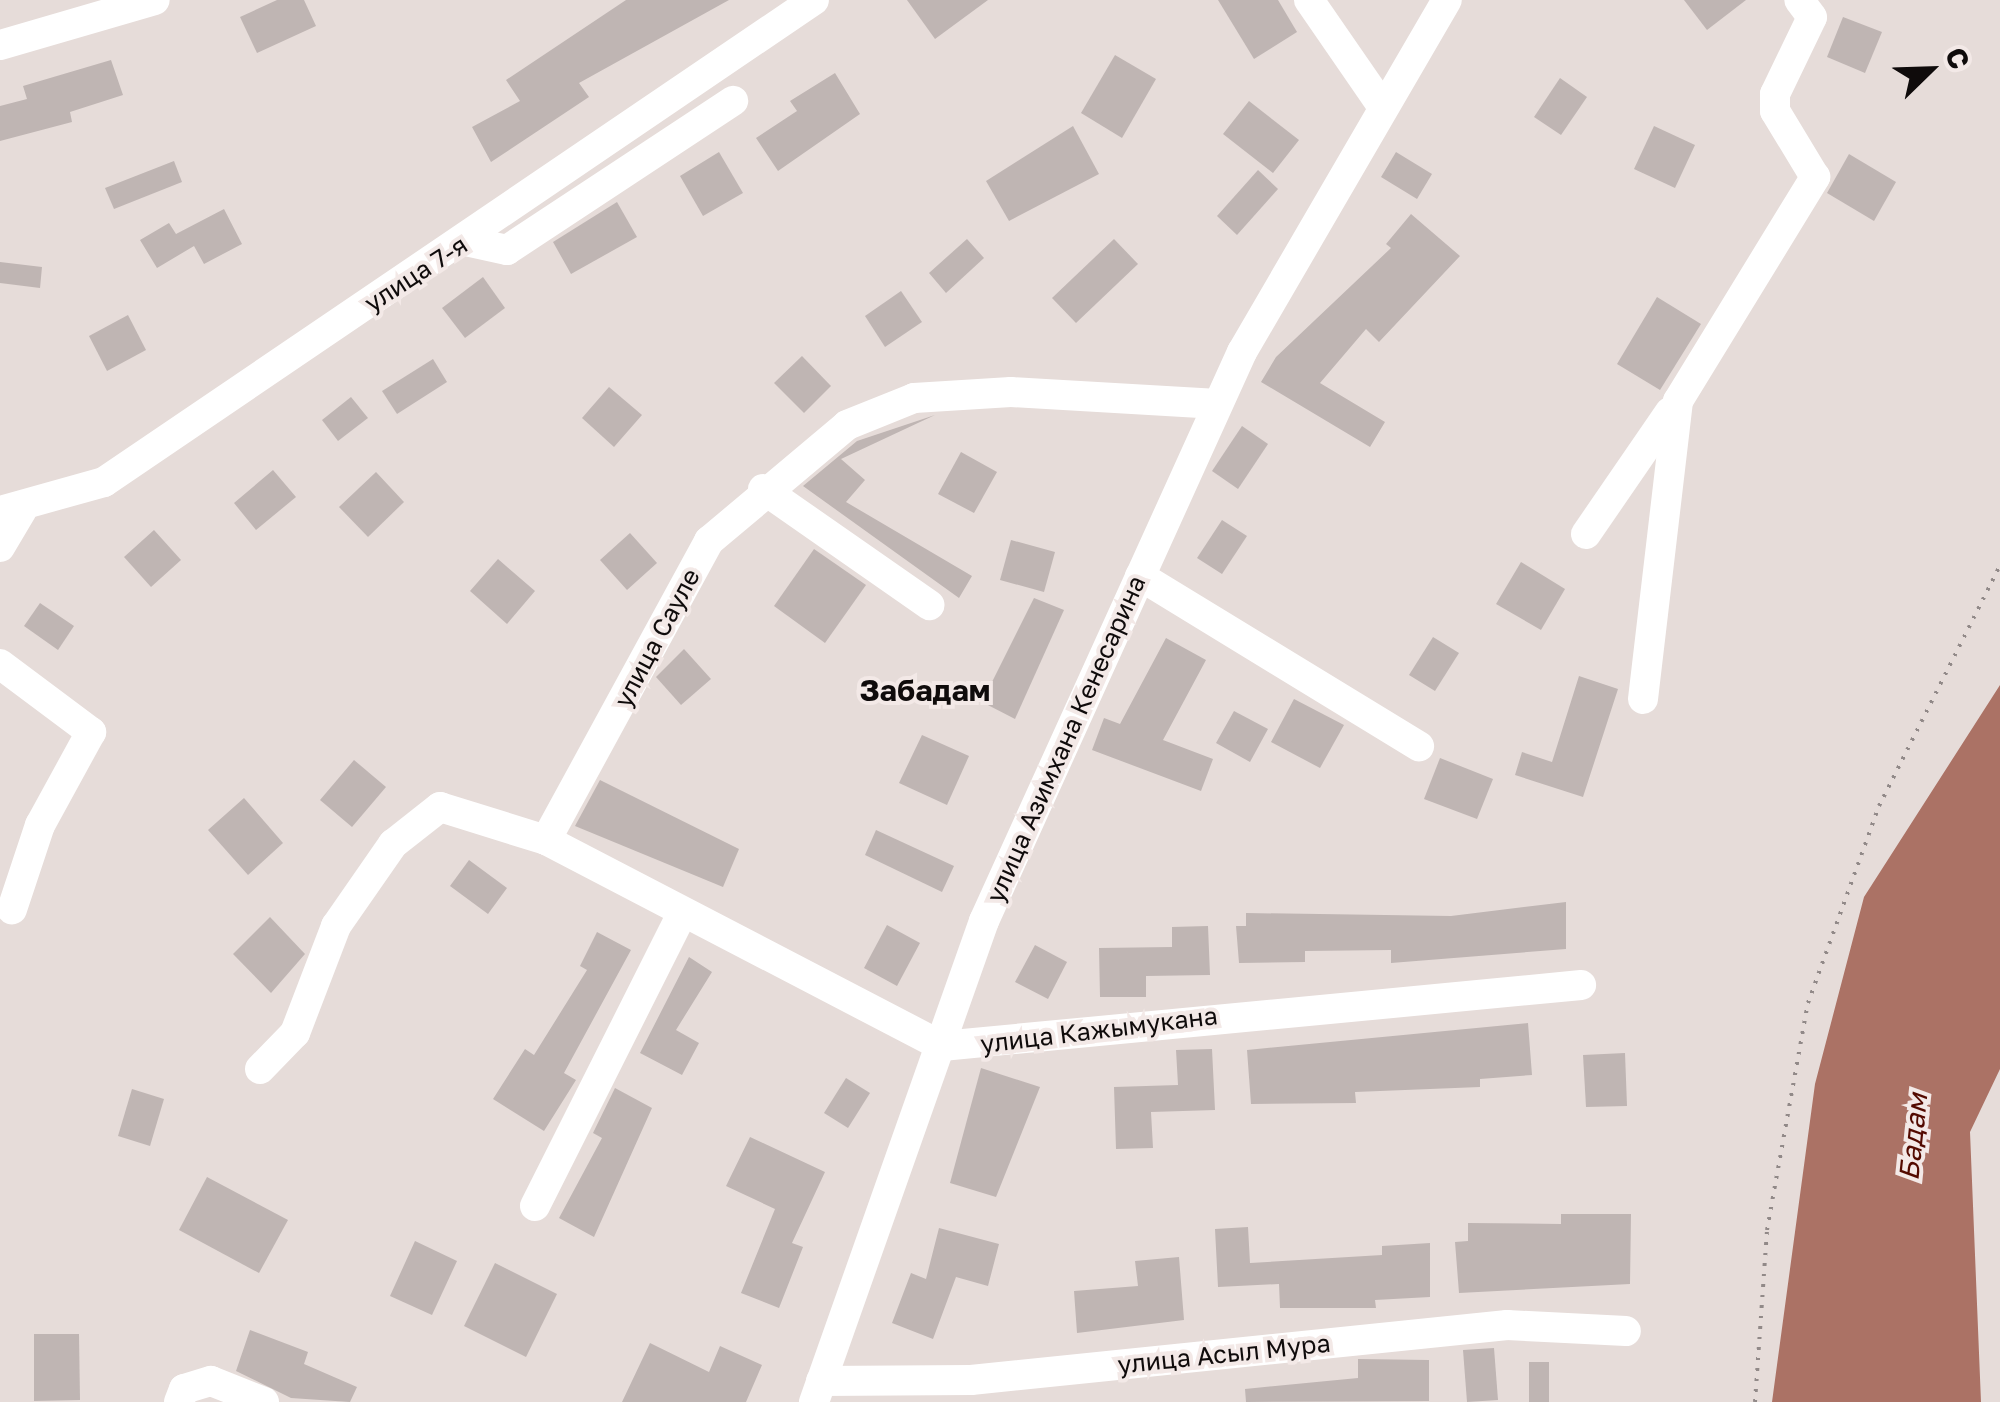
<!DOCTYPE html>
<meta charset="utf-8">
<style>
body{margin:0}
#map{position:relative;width:2000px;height:1402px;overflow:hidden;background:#e6dcd9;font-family:"Golos Text",sans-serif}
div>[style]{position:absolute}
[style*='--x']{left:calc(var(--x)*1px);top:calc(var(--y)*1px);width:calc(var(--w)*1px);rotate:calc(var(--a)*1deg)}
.water>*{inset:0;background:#ab7265}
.building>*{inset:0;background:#bfb5b3}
.path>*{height:4px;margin-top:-2px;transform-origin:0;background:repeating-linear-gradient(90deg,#918988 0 2.5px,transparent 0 10.5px)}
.minor>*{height:30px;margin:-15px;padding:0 15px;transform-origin:15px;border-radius:15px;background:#fff}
span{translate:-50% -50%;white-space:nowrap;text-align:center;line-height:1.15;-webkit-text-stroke:8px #f3e9e7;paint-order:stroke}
.street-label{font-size:25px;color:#0f0b0b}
.water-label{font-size:28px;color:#530a00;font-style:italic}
.quarter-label{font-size:30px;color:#0f0b0b;font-weight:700}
.north{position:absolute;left:1880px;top:20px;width:100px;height:100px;-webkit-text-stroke:8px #f3e9e7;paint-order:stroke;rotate:67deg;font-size:28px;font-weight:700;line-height:40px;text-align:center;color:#0f0b0b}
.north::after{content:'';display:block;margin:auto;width:35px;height:45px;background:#0f0b0b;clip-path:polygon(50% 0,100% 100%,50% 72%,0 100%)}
</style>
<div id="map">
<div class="water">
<div style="clip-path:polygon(2000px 685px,2000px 1069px,1970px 1132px,1981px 1402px,1772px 1402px,1815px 1084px,1864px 897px)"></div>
</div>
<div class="building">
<div style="clip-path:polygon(277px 0,304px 0,316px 26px,257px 53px,240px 17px)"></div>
<div style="clip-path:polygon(626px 0,729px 0,579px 83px,589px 97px,491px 162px,472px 127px,520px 101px,506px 80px)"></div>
<div style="clip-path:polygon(907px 0,988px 0,935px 39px)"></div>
<div style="clip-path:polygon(1218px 0,1278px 0,1297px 32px,1254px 59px)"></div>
<div style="clip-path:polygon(1684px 0,1746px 0,1707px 30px)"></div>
<div style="clip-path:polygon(1843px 17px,1882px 32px,1865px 73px,1827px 57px)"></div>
<div style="clip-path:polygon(1115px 55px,1156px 79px,1122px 138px,1081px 113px)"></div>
<div style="clip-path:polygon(111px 60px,123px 95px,70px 112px,72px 122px,0 141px,0 106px,27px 99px,23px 86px)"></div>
<div style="clip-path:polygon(835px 73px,860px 114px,778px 171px,756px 138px,797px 111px,790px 101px)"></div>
<div style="clip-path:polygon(1560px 78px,1587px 97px,1561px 135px,1534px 117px)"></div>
<div style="clip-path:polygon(1249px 101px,1299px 140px,1273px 173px,1223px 134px)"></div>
<div style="clip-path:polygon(1073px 126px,1099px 174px,1009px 221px,986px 181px)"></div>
<div style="clip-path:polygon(1654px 126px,1695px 145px,1675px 188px,1634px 169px)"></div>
<div style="clip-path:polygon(719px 152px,743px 193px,703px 216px,680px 176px)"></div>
<div style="clip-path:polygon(1396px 152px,1432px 174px,1417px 199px,1381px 177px)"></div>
<div style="clip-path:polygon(1849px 154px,1896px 182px,1874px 221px,1827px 193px)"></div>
<div style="clip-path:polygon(174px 161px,182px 182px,114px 209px,105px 188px)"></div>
<div style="clip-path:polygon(1258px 170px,1278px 189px,1237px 235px,1217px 216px)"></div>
<div style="clip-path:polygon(617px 202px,637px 237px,571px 274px,553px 242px)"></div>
<div style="clip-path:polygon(224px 209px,242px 244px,204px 264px,194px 246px,157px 268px,140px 240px,169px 223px,176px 234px)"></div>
<div style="clip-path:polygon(1411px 214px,1460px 256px,1379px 342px,1366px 329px,1320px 383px,1385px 422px,1370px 447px,1261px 382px,1276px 357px,1391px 248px,1386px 244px)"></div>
<div style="clip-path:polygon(967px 239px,984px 258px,946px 293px,929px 273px)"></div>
<div style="clip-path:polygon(1114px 239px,1138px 264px,1076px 323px,1052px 298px)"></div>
<div style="clip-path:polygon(0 262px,42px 267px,40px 288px,0 283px)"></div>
<div style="clip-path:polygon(483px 277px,505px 308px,465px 338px,442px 308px)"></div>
<div style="clip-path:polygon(901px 291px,922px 322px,885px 347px,865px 316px)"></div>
<div style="clip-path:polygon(1657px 297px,1701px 324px,1660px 390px,1617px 364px)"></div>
<div style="clip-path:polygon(128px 315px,146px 350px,107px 371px,89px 336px)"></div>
<div style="clip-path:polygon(802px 356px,831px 386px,804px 413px,774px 383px)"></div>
<div style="clip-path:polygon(433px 359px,447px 382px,397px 414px,382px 391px)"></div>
<div style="clip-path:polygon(609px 387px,642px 415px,614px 447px,582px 418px)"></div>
<div style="clip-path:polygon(351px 397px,368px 418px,338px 441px,322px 420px)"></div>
<div style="clip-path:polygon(935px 415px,841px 459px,865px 480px,846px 502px,972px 576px,959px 598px,803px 486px,857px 441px)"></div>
<div style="clip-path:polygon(1242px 426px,1268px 444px,1238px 489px,1212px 471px)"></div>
<div style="clip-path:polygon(961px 452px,997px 472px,974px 513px,938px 494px)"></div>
<div style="clip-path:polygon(273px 470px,296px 497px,256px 530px,234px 503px)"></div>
<div style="clip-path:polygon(376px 472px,404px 502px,368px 537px,339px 507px)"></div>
<div style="clip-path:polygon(1222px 520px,1247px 536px,1222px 574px,1197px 558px)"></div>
<div style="clip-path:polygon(154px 530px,181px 560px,151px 587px,124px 557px)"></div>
<div style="clip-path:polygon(630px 533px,657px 563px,627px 590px,600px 560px)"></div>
<div style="clip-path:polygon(1011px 540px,1055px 552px,1044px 592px,1000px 580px)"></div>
<div style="clip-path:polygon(814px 549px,866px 585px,825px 643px,774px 606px)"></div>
<div style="clip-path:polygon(498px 559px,535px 591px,507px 624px,470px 591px)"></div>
<div style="clip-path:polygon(1521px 562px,1565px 589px,1541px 630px,1496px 604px)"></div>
<div style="clip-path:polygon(1034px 598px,1064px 610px,1015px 719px,982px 702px)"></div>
<div style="clip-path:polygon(40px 603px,74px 626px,58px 650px,24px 626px)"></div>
<div style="clip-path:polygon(1433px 637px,1459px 653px,1435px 691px,1409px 675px)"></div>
<div style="clip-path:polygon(1166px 638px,1206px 660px,1163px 740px,1213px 759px,1201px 791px,1092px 750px,1104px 718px,1120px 724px)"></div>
<div style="clip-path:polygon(684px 649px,711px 679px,681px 705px,656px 677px)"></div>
<div style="clip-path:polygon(1579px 676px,1618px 689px,1583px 797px,1515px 775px,1522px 752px,1552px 762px)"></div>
<div style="clip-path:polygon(1294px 699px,1344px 725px,1320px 768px,1271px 742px)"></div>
<div style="clip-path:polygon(1234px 711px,1268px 729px,1250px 762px,1216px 743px)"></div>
<div style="clip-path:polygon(922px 735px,969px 756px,947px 805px,899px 783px)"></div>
<div style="clip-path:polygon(1440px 758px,1493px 779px,1477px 819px,1424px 799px)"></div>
<div style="clip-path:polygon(354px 760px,386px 787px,352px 827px,320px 800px)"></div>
<div style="clip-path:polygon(600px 780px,739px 849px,723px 887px,575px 826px)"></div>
<div style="clip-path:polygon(244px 798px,283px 843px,248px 875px,208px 830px)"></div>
<div style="clip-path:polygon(876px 830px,954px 866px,942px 892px,865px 855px)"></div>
<div style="clip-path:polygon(469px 860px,507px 888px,488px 914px,450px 886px)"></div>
<div style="clip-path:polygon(1566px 902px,1566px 949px,1391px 963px,1391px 950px,1305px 951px,1305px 962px,1239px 963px,1236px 926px,1246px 926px,1246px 913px,1451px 916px)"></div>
<div style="clip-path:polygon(270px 917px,305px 954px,271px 993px,233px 954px)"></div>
<div style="clip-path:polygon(887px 925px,920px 943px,897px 986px,864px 968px)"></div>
<div style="clip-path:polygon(1208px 926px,1210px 975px,1146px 976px,1146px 997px,1100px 997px,1099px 948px,1172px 947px,1172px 927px)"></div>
<div style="clip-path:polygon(597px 932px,631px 950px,564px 1073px,576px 1080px,544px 1131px,493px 1099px,525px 1049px,534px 1055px,587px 970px,580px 966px)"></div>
<div style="clip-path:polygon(1035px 945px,1067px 962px,1048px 999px,1015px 982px)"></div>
<div style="clip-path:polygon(689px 957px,712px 972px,676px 1030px,699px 1043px,682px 1075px,640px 1053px)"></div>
<div style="clip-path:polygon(1528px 1023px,1532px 1075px,1480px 1079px,1480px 1087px,1355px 1092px,1356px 1103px,1251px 1104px,1247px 1050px)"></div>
<div style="clip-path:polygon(1212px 1049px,1215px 1110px,1151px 1112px,1153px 1148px,1116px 1149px,1114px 1087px,1178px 1085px,1176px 1050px)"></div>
<div style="clip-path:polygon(1625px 1053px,1627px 1106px,1586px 1107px,1583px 1055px)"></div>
<div style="clip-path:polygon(981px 1068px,1040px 1087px,996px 1197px,950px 1183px)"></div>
<div style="clip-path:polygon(846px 1078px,870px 1093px,848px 1128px,824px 1113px)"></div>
<div style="clip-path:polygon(615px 1088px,652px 1108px,594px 1237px,559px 1218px,602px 1138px,593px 1133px)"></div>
<div style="clip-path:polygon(132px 1089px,164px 1099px,150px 1146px,118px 1136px)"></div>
<div style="clip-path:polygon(750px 1137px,825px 1172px,792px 1243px,803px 1247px,779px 1308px,741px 1293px,775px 1209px,726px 1186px)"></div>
<div style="clip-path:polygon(207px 1177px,288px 1220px,259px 1273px,179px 1230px)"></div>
<div style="clip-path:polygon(1561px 1214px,1631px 1214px,1630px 1284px,1459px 1293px,1455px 1242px,1468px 1241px,1468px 1223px,1561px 1224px)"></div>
<div style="clip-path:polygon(1248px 1227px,1250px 1263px,1382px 1255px,1382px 1246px,1430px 1243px,1430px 1297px,1375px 1300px,1376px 1308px,1280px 1308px,1279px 1284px,1218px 1287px,1215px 1229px)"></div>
<div style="clip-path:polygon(939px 1228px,999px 1244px,988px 1286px,956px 1277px,933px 1339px,892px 1323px,911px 1273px,926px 1279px)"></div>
<div style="clip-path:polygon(415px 1241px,457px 1261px,432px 1315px,390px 1296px)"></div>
<div style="clip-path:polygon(1179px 1257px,1184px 1320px,1077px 1333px,1074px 1291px,1138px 1286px,1135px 1261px)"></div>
<div style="clip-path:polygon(495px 1263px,557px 1294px,526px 1357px,464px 1326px)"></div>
<div style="clip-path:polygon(250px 1330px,308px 1352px,304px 1364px,357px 1387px,350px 1402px,291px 1398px,236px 1371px)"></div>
<div style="clip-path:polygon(34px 1334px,79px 1334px,80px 1400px,34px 1401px)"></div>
<div style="clip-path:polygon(650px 1343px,709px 1372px,720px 1346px,762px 1365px,746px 1402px,622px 1402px)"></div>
<div style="clip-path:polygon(1494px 1348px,1498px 1400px,1467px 1402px,1463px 1350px)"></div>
<div style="clip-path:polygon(1358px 1359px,1429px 1360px,1429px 1401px,1246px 1402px,1245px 1389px,1358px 1378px)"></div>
<div style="clip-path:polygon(1529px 1362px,1549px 1362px,1549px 1402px,1529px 1402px)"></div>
</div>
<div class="path">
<div style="--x:1755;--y:1402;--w:172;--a:-86"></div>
<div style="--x:1767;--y:1230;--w:231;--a:-79.8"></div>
<div style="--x:1808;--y:1003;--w:209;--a:-70.2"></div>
<div style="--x:1879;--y:806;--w:270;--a:-63.3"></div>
</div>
<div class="minor">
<div style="--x:1309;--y:0;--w:125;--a:55.4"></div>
<div style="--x:0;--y:45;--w:161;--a:-16.2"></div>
<div style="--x:466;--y:241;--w:42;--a:12.4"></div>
<div style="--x:507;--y:250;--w:271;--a:-33.4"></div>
<div style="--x:763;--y:489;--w:203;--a:34.9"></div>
<div style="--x:0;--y:511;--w:108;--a:-15.6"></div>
<div style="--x:104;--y:482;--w:858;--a:-34.17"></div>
<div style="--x:1586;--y:534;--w:148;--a:-55.5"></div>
<div style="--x:0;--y:547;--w:43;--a:-59.3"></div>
<div style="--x:1140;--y:576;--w:327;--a:31.4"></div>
<div style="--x:0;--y:664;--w:114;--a:36.8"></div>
<div style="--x:91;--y:732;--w:106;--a:118.7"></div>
<div style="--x:40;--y:825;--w:89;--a:108.4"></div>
<div style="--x:1643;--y:699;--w:300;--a:-83.3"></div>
<div style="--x:1678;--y:401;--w:263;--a:-58.5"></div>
<div style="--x:1815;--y:177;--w:77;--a:-121.2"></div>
<div style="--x:1775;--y:111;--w:17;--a:-90"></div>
<div style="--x:1775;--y:94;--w:85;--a:-64.3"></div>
<div style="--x:1812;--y:17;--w:21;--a:-127"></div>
<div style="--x:546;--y:840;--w:446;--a:27.5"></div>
<div style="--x:942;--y:1046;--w:642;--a:-5.45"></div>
<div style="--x:260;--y:1069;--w:50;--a:-45.8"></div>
<div style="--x:295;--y:1033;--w:115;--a:-69"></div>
<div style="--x:336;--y:926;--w:100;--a:-55.2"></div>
<div style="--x:393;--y:844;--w:60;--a:-38.2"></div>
<div style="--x:440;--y:807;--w:111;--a:17.3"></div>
<div style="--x:546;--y:840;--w:341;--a:-61.4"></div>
<div style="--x:709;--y:541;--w:180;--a:-40"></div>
<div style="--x:847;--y:425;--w:72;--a:-21.9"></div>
<div style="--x:914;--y:398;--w:97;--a:-3.5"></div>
<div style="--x:1011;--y:392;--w:207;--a:3.3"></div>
<div style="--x:535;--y:1206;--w:329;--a:-63.3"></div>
<div style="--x:821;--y:1381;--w:150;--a:-0.4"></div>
<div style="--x:971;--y:1380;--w:539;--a:-5.86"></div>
<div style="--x:1507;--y:1325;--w:119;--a:2.9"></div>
<div style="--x:179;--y:1402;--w:14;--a:-69"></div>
<div style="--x:184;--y:1389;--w:28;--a:-17"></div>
<div style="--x:211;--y:1381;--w:57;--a:21.6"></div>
<div style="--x:814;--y:1402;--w:510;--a:-70.54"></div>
<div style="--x:984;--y:921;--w:625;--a:-65.61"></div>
<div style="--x:1242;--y:352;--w:407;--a:-59.8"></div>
</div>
<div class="street-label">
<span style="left:416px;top:274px;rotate:-33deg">улица 7-я</span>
<span style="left:657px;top:638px;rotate:-62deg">улица Сауле</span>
<span style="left:1066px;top:739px;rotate:-66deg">улица Азимхана Кенесарина</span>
<span style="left:1099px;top:1030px;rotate:-7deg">улица Кажымукана</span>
<span style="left:1224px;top:1354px;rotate:-6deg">улица Асыл Мура</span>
</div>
<div class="water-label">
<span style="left:1913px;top:1137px;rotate:-84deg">Бадам</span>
</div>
<div class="quarter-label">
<span style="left:925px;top:690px">Забадам</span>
</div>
<div class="north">С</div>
</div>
